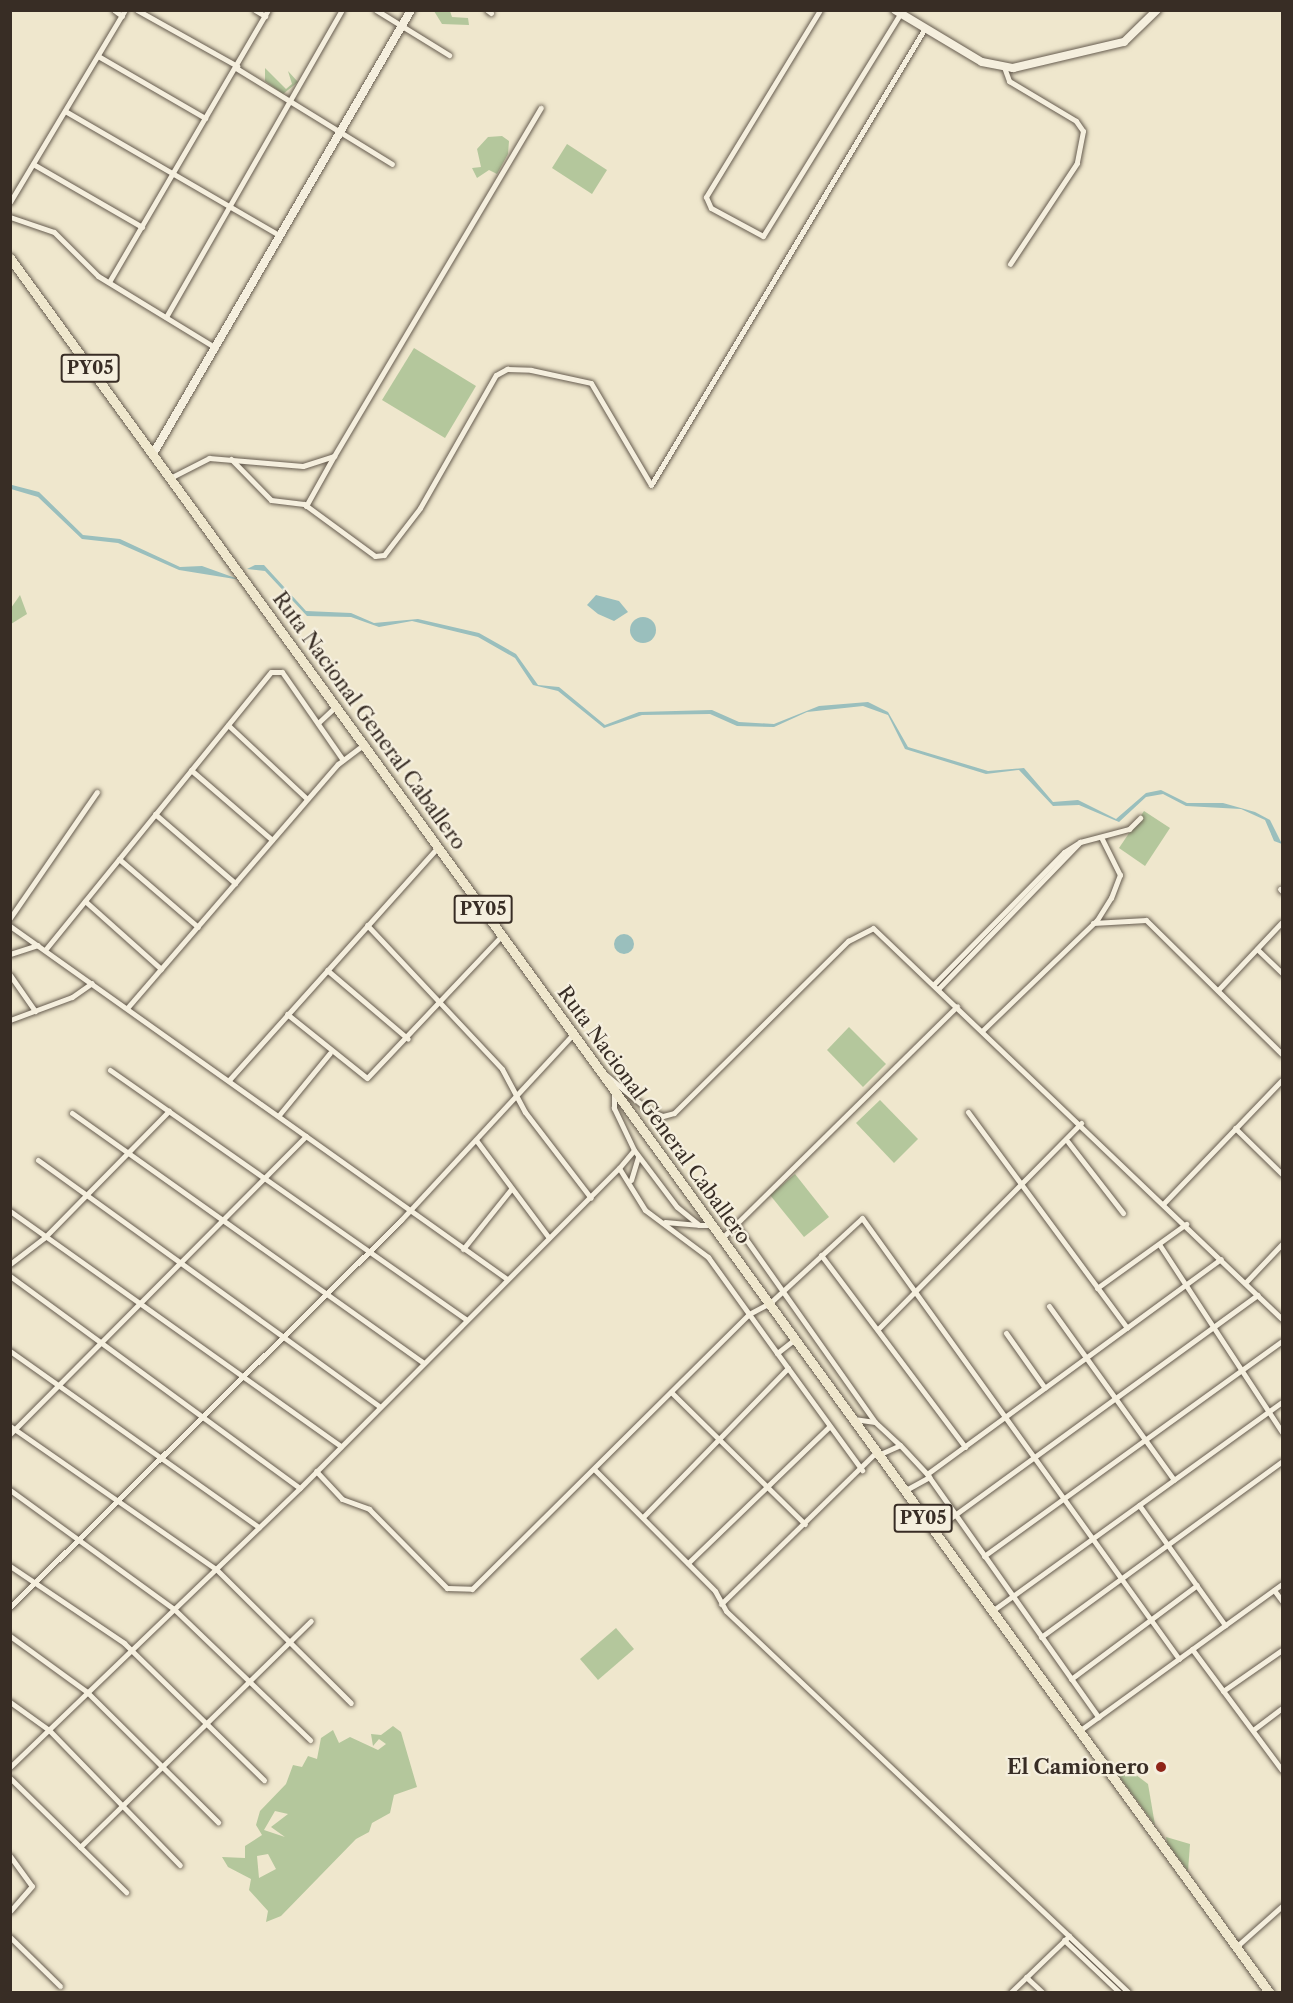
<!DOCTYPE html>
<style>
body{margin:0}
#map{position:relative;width:1293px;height:2003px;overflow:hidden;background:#efe7cd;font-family:"Libre Caslon Text",serif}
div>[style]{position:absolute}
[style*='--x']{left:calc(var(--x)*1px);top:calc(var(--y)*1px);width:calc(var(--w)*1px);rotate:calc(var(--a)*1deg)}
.green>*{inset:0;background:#b4c79c}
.water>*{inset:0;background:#9abfbd}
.round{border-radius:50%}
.roads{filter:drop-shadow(0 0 2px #665c4f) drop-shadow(0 0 2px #665c4f)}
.street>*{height:5px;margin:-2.5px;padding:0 2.5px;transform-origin:2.5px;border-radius:2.5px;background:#f5efde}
.secondary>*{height:8px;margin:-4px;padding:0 4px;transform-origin:4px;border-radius:4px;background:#f5efde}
.highway>*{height:9px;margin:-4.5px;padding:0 4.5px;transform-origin:4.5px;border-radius:4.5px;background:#efe7cd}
.dots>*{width:16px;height:16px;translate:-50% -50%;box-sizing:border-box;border:3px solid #f5efde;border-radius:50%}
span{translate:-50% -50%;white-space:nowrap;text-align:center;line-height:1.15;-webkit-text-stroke:4.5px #f5efde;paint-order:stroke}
.shield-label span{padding:2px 4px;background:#f5efde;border:2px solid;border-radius:4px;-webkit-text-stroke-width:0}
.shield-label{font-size:18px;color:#382d25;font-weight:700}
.street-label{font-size:20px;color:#382d25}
.poi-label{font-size:20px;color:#382d25;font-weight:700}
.right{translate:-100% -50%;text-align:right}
.frame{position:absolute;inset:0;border:12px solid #382d25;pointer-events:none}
</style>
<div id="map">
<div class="green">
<div style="clip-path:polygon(434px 11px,450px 11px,452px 17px,468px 18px,469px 25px,442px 24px)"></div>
<div style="clip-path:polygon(265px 68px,286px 89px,292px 84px,288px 71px,298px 82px,283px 94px,265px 81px)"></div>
<div style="clip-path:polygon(502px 136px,509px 141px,508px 154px,497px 174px,489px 170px,477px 178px,472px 168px,481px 167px,477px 149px,488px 137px)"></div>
<div style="clip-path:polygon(567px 144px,607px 170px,592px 194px,552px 168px)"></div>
<div style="clip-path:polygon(414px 348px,476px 386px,445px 438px,382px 400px)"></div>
<div style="clip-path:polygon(20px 595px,27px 614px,11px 624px,11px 608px)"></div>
<div style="clip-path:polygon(1144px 811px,1170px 828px,1145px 866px,1119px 848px)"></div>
<div style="clip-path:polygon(849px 1027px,886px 1064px,863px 1087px,827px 1050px)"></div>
<div style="clip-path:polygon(880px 1100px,918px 1139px,894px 1163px,856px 1123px)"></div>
<div style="clip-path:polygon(795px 1174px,829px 1217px,804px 1237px,770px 1195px)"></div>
<div style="clip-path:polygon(616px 1628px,634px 1649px,598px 1680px,580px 1659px)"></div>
<div style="clip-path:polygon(evenodd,393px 1726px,401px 1732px,417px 1787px,394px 1795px,390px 1813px,372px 1823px,369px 1832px,356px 1839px,281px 1916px,266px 1922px,268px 1911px,249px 1890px,251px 1879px,228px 1867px,222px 1857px,245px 1858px,245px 1846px,262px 1835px,256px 1825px,260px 1811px,286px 1784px,293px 1765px,302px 1767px,308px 1756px,317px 1759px,321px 1738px,333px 1730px,339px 1743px,350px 1737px,378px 1750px,386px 1744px,379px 1739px,373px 1746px,371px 1734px,381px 1735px,393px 1726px,275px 1811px,288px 1814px,271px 1827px,285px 1837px,264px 1830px,275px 1811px,393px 1726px,268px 1854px,276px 1869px,259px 1878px,257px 1856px,268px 1854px)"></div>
<div style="clip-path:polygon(1127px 1768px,1148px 1784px,1155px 1825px,1118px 1775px)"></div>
<div style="clip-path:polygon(1166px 1837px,1190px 1844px,1188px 1871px,1167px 1843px)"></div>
</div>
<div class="water">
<div style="clip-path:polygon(12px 485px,39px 492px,83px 535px,120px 539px,180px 567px,202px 566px,241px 580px,179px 570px,118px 543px,82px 539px,38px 497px,11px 489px)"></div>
<div style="clip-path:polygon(255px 565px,264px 565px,306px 611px,351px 613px,374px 623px,418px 619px,479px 633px,516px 654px,538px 685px,559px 687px,605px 725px,639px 712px,712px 710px,739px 722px,774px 724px,819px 706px,868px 702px,888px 712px,908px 747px,988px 771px,1024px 768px,1053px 802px,1078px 800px,1116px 819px,1146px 793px,1161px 790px,1187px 803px,1223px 803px,1255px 812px,1270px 820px,1282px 844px,1274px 841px,1265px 820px,1241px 809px,1186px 806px,1163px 794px,1146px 797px,1119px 822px,1079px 805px,1053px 806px,1019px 770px,986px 774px,905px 749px,888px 715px,863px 706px,807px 712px,774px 727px,737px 726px,710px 714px,642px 715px,604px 728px,558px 691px,533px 685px,515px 658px,478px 637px,412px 621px,379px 627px,351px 617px,307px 616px,265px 571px,247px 569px)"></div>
<div style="clip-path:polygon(596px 595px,619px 601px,628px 612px,614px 621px,598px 614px,587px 605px)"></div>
<div class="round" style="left:630px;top:617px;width:26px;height:26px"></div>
<div class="round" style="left:614px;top:934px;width:20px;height:20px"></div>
</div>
<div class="roads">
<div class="street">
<div style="--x:114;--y:10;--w:10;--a:37"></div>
<div style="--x:137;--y:10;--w:115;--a:29.2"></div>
<div style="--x:255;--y:10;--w:12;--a:31"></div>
<div style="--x:376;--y:10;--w:86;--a:31.7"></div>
<div style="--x:487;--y:10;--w:5;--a:37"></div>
<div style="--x:820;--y:10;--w:219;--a:121.4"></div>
<div style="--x:706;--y:197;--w:12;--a:66"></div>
<div style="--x:711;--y:208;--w:59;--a:28.3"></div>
<div style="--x:763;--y:236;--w:261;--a:-58.3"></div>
<div style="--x:98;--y:56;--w:124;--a:30.1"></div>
<div style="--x:1004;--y:67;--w:15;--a:70"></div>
<div style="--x:1009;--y:81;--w:78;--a:30.8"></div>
<div style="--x:1076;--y:121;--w:12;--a:55"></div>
<div style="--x:1083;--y:131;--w:33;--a:101"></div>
<div style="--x:1077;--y:163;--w:121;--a:123.6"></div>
<div style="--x:236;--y:68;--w:183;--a:31.6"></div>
<div style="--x:65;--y:111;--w:247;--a:30.1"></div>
<div style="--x:33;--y:164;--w:126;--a:30"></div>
<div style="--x:10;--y:202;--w:224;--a:-59.1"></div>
<div style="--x:10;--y:217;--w:46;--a:18.8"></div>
<div style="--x:54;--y:232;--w:62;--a:45"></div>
<div style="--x:98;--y:276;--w:138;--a:31.4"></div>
<div style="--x:109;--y:282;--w:315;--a:-59.7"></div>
<div style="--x:166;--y:317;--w:354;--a:-60.2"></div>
<div style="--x:231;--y:459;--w:57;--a:45.7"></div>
<div style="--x:271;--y:500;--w:33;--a:7"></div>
<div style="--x:304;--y:504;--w:88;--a:36.2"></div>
<div style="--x:375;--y:556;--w:9;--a:-6"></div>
<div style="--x:384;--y:555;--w:59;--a:-52.5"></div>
<div style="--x:420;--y:508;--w:153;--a:-60.3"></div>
<div style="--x:496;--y:375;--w:13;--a:-29"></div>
<div style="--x:507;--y:369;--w:24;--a:2"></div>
<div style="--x:531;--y:370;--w:61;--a:12.2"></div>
<div style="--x:591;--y:383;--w:118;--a:59.5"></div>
<div style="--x:651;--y:485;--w:533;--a:-59.05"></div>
<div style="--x:170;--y:478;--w:44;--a:-27.1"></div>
<div style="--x:209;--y:458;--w:94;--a:4.9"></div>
<div style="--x:303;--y:466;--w:33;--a:-18"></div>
<div style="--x:334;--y:456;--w:405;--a:-59.3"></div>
<div style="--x:306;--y:506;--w:57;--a:-60.8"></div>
<div style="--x:318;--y:723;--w:25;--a:-43"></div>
<div style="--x:228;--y:725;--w:108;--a:43.1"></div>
<div style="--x:191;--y:770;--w:107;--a:40.8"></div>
<div style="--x:155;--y:814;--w:106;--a:40.8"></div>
<div style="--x:1080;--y:842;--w:51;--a:-14.9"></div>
<div style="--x:1129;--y:829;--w:16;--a:-45"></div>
<div style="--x:119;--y:859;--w:104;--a:40.7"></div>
<div style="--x:1280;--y:889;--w:3;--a:45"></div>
<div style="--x:85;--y:901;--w:102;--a:41.8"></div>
<div style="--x:10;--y:918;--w:153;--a:-55.4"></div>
<div style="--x:1093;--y:923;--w:53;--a:-3.2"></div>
<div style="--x:1146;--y:920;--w:191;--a:44.6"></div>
<div style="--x:367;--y:925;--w:197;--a:46.8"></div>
<div style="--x:502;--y:1069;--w:49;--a:61.9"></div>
<div style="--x:525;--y:1112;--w:108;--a:52.5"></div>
<div style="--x:10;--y:926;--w:610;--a:35.38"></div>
<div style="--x:1257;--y:949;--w:35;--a:44"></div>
<div style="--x:45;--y:950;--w:358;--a:-50.9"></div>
<div style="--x:271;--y:672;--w:11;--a:0"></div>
<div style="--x:282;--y:672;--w:107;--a:55.3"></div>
<div style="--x:10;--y:954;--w:29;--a:-18"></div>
<div style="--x:327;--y:970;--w:106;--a:40.4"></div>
<div style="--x:10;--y:975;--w:44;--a:55.2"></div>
<div style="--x:934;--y:984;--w:185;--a:-45.4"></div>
<div style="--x:1064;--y:852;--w:19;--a:-32"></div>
<div style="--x:1080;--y:842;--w:204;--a:134"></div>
<div style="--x:1218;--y:990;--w:93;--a:-46.7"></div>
<div style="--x:128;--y:1007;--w:321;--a:-49.2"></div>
<div style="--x:338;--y:764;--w:34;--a:-37"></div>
<div style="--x:287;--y:1014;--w:102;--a:38.7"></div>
<div style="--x:367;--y:1078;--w:197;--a:-46.6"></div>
<div style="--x:10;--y:1020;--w:66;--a:-20.4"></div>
<div style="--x:72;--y:997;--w:24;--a:-35"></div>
<div style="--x:983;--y:1030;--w:158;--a:-44"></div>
<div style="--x:1097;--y:920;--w:26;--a:-58"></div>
<div style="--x:1111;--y:898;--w:25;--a:-69"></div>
<div style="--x:1120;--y:875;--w:42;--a:-116.6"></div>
<div style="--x:110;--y:1070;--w:434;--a:35"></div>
<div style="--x:606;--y:1075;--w:53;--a:39.7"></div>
<div style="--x:647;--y:1109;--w:17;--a:24"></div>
<div style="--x:663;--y:1116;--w:11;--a:-15"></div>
<div style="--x:674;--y:1113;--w:245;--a:-44.7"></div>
<div style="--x:848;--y:941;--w:28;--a:-27"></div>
<div style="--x:873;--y:928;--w:566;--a:43.71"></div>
<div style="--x:229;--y:1080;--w:313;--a:-48.1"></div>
<div style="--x:968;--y:1112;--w:268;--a:53.6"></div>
<div style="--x:72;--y:1113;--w:430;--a:35.4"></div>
<div style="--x:279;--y:1115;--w:80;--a:-50.6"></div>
<div style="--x:1235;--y:1128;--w:66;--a:44.4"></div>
<div style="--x:476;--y:1140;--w:122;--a:53.3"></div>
<div style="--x:1068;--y:1142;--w:90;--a:52.2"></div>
<div style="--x:634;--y:1150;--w:71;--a:53"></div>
<div style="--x:677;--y:1207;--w:28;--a:39"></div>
<div style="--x:699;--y:1225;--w:13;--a:0"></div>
<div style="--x:38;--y:1160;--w:420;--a:35.8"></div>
<div style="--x:619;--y:1168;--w:49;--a:58.2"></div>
<div style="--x:645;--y:1210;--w:79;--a:36.7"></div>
<div style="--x:708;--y:1257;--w:118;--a:54.3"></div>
<div style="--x:631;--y:1180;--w:24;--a:-73"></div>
<div style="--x:1164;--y:1203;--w:170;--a:-46.2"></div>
<div style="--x:10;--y:1211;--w:406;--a:35.4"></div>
<div style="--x:665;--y:1222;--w:33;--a:5"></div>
<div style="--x:736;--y:1225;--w:241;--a:54.8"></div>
<div style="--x:722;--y:1238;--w:330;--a:-44.6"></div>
<div style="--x:1159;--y:1244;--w:225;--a:56.8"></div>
<div style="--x:463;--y:1249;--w:77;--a:-51.3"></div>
<div style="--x:821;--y:1255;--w:240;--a:53.1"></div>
<div style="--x:10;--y:1264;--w:44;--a:-37.6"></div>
<div style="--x:45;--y:1237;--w:177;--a:-45.5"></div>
<div style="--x:10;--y:1276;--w:359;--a:36.2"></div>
<div style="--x:1245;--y:1283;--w:54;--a:-46.5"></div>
<div style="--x:1097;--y:1288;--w:110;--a:-35.7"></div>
<div style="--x:1049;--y:1306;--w:214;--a:54.3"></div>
<div style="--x:879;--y:1328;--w:288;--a:-45.4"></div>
<div style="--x:1006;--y:1333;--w:67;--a:54.7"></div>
<div style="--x:795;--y:1339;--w:23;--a:142"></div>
<div style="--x:777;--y:1353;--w:145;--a:54"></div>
<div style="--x:10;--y:1351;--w:305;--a:35.3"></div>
<div style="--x:671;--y:1392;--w:188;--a:44.6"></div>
<div style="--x:854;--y:1419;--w:21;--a:8"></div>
<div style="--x:875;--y:1422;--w:34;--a:43"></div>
<div style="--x:10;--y:1426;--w:251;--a:34.8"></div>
<div style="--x:216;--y:1569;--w:190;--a:44.8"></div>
<div style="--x:10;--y:1434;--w:420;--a:-45.2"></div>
<div style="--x:878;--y:1455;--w:24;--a:-24"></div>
<div style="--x:900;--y:1445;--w:40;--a:47"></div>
<div style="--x:927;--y:1474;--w:364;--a:-36.2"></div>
<div style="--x:594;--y:1469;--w:172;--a:45.2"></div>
<div style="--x:715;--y:1591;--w:23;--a:61"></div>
<div style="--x:726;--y:1611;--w:554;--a:43.46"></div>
<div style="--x:316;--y:1471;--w:38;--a:47"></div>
<div style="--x:342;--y:1499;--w:29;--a:20"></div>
<div style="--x:369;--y:1509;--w:111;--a:45.4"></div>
<div style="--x:447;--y:1588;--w:25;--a:2"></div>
<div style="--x:472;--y:1589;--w:390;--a:-44.8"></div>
<div style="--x:749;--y:1314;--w:24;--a:-28"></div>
<div style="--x:770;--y:1303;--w:125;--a:-42.7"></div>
<div style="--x:862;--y:1218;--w:543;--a:54.29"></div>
<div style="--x:10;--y:1490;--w:203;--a:36"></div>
<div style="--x:174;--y:1609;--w:189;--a:43.9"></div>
<div style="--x:904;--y:1491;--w:29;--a:-29"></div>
<div style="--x:929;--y:1477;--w:294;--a:54.8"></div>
<div style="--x:1139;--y:1505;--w:148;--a:54.4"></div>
<div style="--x:643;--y:1517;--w:208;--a:-45.8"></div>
<div style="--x:934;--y:1530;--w:400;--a:-36"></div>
<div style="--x:984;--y:1556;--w:367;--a:-35.8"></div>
<div style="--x:688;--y:1563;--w:197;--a:-44"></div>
<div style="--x:10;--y:1566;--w:138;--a:34"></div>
<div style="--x:124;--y:1643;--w:196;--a:44.4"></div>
<div style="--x:1274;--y:1590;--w:14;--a:54"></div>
<div style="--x:721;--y:1604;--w:217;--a:-44.4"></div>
<div style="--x:10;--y:1607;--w:550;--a:-44.71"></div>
<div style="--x:401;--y:1220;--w:253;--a:-47.2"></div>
<div style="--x:992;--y:1611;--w:357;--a:-35.8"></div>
<div style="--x:10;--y:1636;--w:95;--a:36"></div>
<div style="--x:87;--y:1692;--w:185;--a:44.8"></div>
<div style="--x:1041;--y:1637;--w:298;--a:-36.1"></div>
<div style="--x:1192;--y:1649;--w:151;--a:53.4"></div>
<div style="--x:1071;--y:1679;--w:157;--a:-36.7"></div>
<div style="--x:1223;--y:1691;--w:72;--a:-34.8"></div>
<div style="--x:10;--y:1702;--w:48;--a:35.7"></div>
<div style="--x:49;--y:1730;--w:188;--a:45.9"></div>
<div style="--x:1253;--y:1730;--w:36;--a:-37"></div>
<div style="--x:1079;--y:1731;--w:251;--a:-35.9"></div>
<div style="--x:10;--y:1767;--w:402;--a:-43.9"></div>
<div style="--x:300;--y:1488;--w:452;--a:-45.1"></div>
<div style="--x:619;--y:1168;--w:23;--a:-50"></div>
<div style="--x:634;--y:1150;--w:47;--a:-115.5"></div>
<div style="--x:614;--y:1108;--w:18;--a:-90"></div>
<div style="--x:10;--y:1778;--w:163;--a:44.5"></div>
<div style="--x:80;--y:1847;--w:323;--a:-44.4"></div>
<div style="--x:10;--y:1856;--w:37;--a:54"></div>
<div style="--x:32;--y:1886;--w:33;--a:131"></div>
<div style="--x:10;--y:1937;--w:70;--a:44.4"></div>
<div style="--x:1064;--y:1940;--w:76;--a:43.4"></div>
<div style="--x:1236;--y:1947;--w:62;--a:-41.7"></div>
<div style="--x:1026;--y:1977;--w:22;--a:43"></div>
<div style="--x:1011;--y:1992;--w:81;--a:-44"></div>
</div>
<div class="secondary">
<div style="--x:895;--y:10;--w:101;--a:30.9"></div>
<div style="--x:982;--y:62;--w:32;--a:11"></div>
<div style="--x:1013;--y:68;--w:114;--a:-13.2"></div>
<div style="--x:1124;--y:42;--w:46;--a:-44.1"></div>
<div style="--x:153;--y:454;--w:514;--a:-59.84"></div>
</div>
<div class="highway">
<div style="--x:10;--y:258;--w:2143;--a:54.02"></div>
</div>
</div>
<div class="dots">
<div style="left:1161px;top:1767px;background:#8f2418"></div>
</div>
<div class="shield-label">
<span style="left:90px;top:368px">PY05</span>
<span style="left:483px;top:909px">PY05</span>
<span style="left:923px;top:1518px">PY05</span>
</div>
<div class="street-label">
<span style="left:369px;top:721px;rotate:54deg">Ruta Nacional General Caballero</span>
<span style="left:654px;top:1115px;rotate:54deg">Ruta Nacional General Caballero</span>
</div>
<div class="poi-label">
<span class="right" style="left:1149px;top:1767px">El Camionero</span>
</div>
<div class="frame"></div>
</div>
